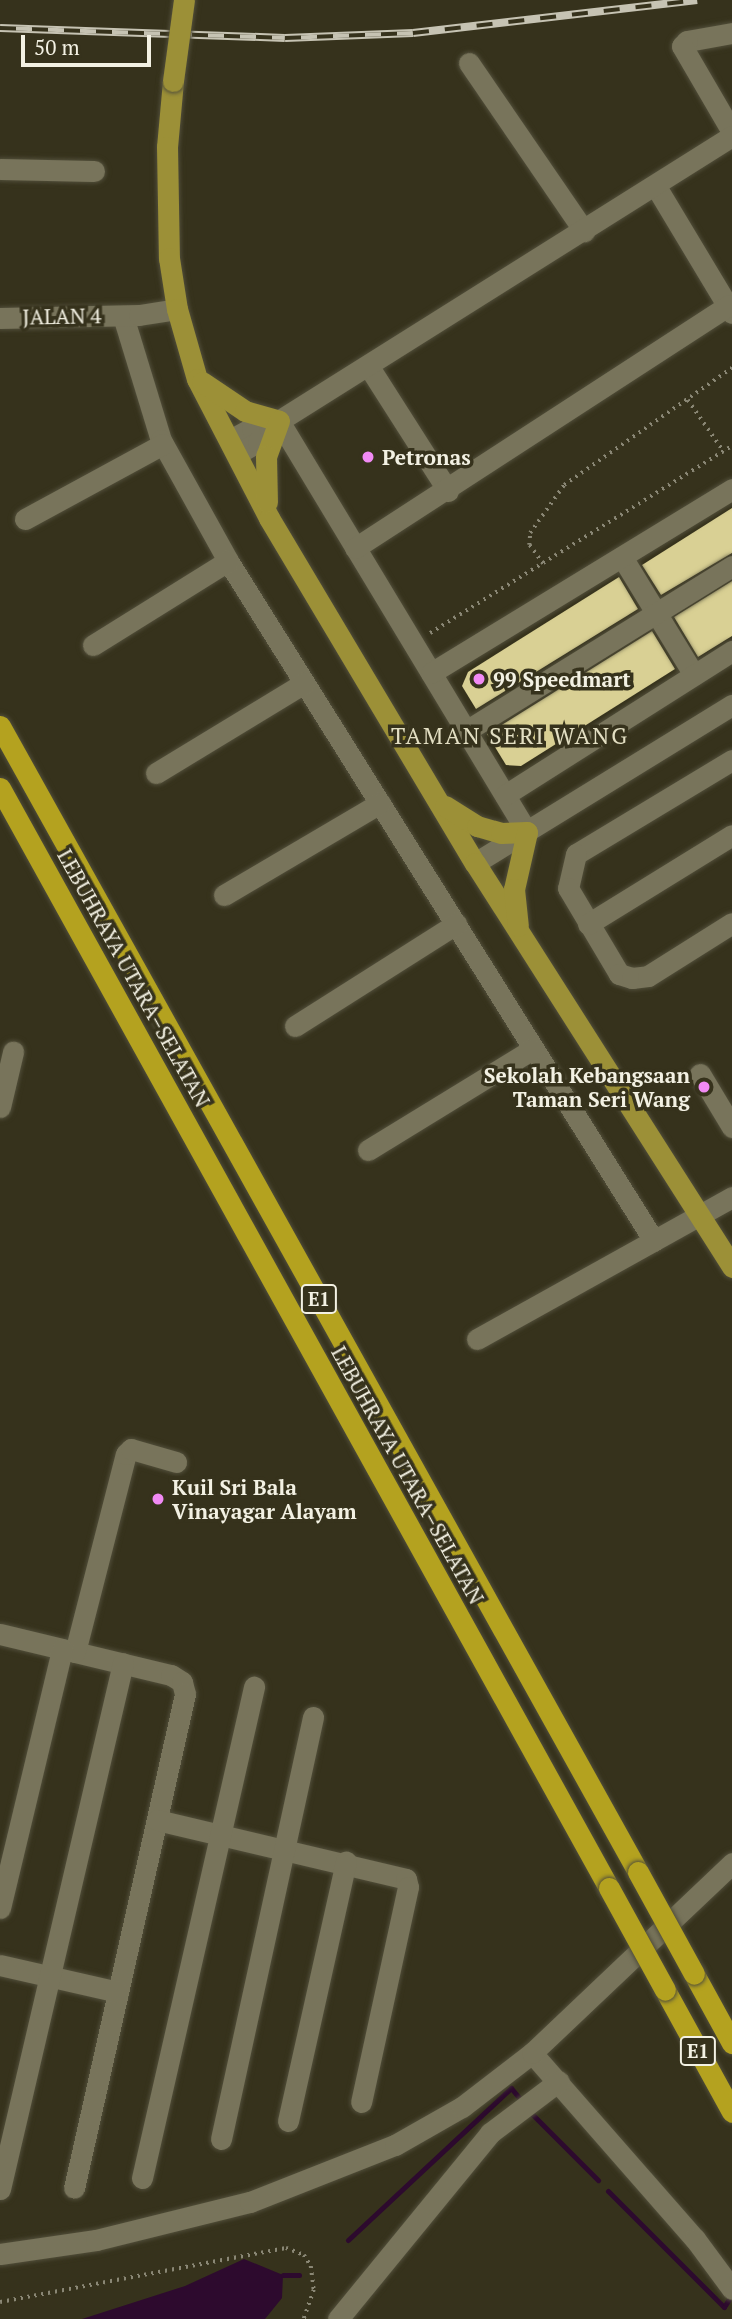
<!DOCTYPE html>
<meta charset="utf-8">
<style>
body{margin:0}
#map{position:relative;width:732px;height:2319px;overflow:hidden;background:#36321c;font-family:"PT Serif",serif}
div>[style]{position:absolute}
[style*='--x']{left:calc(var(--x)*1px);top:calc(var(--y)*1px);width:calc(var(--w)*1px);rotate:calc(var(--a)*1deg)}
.water>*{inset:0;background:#2d0a2e}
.stream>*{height:5px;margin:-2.5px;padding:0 2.5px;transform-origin:2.5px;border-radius:2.5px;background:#2d0a2e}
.building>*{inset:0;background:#d9d094}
.path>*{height:3.5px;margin-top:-1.75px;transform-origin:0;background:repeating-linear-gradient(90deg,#8a8775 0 2px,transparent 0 7px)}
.roads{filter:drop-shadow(0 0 2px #514e3a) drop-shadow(0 0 2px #514e3a)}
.minor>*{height:21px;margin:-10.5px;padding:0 10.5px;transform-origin:10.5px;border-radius:10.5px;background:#78745b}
.major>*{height:21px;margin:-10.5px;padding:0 10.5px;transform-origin:10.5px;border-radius:10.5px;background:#9c9037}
.highway>*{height:21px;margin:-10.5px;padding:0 10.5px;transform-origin:10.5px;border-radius:10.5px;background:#b4a21f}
.rail>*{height:8px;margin-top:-4px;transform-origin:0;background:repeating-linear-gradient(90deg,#36321c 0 16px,#c6c3b3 0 32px);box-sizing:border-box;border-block:2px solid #c6c3b3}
.bridges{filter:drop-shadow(0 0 2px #514e3a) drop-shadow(0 0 2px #514e3a)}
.major-bridge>*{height:21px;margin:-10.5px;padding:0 10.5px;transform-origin:10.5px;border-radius:10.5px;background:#9c9037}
.highway-bridge>*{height:21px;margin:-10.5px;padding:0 10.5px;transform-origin:10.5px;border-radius:10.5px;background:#b4a21f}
.dots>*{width:19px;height:19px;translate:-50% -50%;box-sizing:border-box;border:4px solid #36321c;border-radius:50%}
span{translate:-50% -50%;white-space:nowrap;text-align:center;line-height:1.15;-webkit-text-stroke:7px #36321c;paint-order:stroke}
.shield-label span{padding:2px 5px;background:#36321c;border:2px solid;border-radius:5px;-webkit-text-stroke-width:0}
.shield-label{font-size:19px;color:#f3f1e3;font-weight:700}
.street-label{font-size:21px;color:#f3f1e3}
.poi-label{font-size:21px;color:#f3f1e3;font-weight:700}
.left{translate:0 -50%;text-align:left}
.right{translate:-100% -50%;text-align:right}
.neighbourhood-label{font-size:23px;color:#e3dfc3;letter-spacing:2px}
.scale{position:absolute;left:21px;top:35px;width:130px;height:32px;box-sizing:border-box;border:4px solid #f3f1e3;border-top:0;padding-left:9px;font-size:21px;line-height:24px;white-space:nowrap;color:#f3f1e3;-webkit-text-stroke:5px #36321c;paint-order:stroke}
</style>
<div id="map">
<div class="water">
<div style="clip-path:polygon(244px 2259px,283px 2275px,282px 2298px,265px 2319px,82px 2319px,185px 2286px)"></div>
</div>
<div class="stream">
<div style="--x:531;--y:2113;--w:95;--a:45"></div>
<div style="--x:608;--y:2191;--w:164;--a:45"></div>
<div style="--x:724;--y:2307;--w:9;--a:-58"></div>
<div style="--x:348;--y:2240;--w:223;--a:-43"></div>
<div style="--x:511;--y:2088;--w:17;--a:50"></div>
<div style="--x:283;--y:2275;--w:16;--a:0"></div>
</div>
<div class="building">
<div style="clip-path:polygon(732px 508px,732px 553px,661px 595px,642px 565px)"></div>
<div style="clip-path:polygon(619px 577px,638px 609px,476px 709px,462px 686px,468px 672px)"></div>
<div style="clip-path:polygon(732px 581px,732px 636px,698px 657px,674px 617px)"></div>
<div style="clip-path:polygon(652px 631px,675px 669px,521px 766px,506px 765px,487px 734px)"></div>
</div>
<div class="path">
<div style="--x:688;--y:400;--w:63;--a:55.3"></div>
<div style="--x:543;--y:564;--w:24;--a:-126"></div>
<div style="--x:529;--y:545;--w:12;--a:-85"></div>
<div style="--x:530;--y:533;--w:59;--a:-54.7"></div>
<div style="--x:564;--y:485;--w:205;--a:-34.9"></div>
<div style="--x:430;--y:633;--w:355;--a:-31.8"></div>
<div style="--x:0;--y:2302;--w:291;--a:-10.7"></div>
<div style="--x:286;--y:2248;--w:19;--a:21"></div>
<div style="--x:304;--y:2255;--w:13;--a:58"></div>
<div style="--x:311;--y:2266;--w:24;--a:83"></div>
<div style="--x:314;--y:2290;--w:31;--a:109"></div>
</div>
<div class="roads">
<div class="minor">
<div style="--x:732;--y:33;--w:46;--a:169.9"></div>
<div style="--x:687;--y:41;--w:7;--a:135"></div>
<div style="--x:682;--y:46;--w:99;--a:59.8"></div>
<div style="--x:469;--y:63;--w:204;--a:55.6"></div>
<div style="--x:0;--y:169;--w:94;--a:1.2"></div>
<div style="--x:655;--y:185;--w:149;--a:59"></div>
<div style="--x:123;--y:316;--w:130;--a:73"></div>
<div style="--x:161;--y:440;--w:138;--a:61"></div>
<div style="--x:228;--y:561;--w:802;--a:57.93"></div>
<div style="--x:0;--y:318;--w:139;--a:-1.2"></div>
<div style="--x:139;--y:315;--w:38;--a:-9"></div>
<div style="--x:369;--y:367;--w:147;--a:57.5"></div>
<div style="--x:279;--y:421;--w:480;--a:58.9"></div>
<div style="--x:230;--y:440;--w:25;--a:-29"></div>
<div style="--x:252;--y:428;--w:17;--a:-3"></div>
<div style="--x:237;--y:454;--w:24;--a:-30"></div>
<div style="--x:258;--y:442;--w:19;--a:-54"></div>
<div style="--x:269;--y:427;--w:547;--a:-32.15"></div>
<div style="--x:25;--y:519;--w:157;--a:-28.5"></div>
<div style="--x:355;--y:548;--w:445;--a:-33"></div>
<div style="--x:622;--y:557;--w:138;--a:58.6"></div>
<div style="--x:93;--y:645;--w:159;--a:-31.9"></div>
<div style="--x:431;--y:673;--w:353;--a:-31.4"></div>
<div style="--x:466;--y:731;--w:313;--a:-31.8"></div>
<div style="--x:732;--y:760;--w:182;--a:148.9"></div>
<div style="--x:576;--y:854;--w:35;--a:103"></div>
<div style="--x:568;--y:888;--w:100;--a:59.3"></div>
<div style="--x:619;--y:974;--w:14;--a:17"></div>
<div style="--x:632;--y:978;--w:16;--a:-7"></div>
<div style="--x:648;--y:976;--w:99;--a:-32.2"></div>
<div style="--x:156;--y:773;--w:173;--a:-31.3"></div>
<div style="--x:505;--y:795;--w:269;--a:-32.4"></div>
<div style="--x:475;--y:863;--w:302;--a:-31.6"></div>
<div style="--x:224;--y:895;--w:181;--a:-30.5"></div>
<div style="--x:588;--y:924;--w:169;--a:-31.7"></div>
<div style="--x:295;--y:1026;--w:191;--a:-32.4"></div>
<div style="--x:700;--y:1074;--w:62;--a:58.9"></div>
<div style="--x:0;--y:1107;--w:57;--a:-76.7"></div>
<div style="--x:368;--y:1150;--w:193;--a:-31.5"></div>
<div style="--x:477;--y:1339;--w:292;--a:-29.1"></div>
<div style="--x:0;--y:1634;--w:176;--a:13.5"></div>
<div style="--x:171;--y:1675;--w:13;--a:32"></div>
<div style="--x:182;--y:1682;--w:12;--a:76"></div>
<div style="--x:185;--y:1694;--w:506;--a:102.66"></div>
<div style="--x:75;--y:1652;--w:204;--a:-75.6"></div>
<div style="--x:126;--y:1454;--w:7;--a:-45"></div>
<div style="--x:131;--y:1449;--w:47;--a:16.1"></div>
<div style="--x:157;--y:1820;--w:256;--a:13.3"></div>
<div style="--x:406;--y:1879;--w:8;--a:76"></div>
<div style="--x:408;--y:1887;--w:220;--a:102.3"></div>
<div style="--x:0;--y:1908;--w:266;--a:-76.5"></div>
<div style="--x:0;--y:1965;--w:121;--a:12.9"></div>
<div style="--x:532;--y:2053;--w:247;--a:48.8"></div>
<div style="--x:695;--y:2239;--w:62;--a:53.5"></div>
<div style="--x:288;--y:2121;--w:266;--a:-77.4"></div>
<div style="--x:221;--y:2139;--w:432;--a:-77.7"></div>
<div style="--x:142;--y:2178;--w:504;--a:-77.15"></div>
<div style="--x:0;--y:2189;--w:540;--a:-76.84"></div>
<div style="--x:0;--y:2254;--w:97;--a:-8.3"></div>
<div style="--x:96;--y:2240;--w:159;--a:-13.9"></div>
<div style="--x:250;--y:2202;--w:156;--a:-21.5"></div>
<div style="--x:395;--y:2145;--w:77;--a:-29.6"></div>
<div style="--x:462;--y:2107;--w:88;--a:-37.6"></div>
<div style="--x:532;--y:2053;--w:276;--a:-43.5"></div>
<div style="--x:338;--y:2319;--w:240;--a:-50.7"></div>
<div style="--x:490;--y:2133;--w:86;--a:-37"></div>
</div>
<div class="major">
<div style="--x:173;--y:81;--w:66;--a:95.2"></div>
<div style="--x:167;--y:147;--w:111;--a:89"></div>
<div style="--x:169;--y:258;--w:52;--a:81.1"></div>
<div style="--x:177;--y:309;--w:73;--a:74.1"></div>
<div style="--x:197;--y:379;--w:157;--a:62.6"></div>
<div style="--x:269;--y:518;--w:402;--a:59.2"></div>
<div style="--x:475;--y:863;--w:479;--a:57.5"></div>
<div style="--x:202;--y:382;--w:52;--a:34"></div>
<div style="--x:245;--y:411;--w:35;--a:16"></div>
<div style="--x:279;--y:421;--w:37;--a:110"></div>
<div style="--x:266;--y:456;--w:46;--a:88.8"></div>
<div style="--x:445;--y:806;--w:38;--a:32"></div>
<div style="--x:477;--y:826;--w:25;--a:16"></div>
<div style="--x:501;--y:833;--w:26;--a:-2"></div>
<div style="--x:527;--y:832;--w:58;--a:102.8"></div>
<div style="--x:514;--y:889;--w:37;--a:84"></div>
</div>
<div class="highway">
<div style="--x:0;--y:726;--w:1312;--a:60.89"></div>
<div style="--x:0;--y:788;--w:1257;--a:61.03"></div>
<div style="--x:694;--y:1974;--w:79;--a:61.2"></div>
<div style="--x:665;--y:1990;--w:139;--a:61.2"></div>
</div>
</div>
<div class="rail">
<div style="--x:0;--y:28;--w:285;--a:2"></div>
<div style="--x:285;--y:38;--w:128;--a:-2.2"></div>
<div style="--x:413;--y:33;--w:286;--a:-6.6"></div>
</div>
<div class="bridges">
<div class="major-bridge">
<div style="--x:173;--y:81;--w:82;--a:-82.3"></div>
</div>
<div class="highway-bridge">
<div style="--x:638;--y:1872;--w:116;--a:61.2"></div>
<div style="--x:609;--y:1888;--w:116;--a:61.2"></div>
</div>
</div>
<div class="dots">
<div style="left:368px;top:457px;background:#f18af4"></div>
<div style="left:479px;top:679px;background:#f18af4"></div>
<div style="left:704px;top:1087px;background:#f18af4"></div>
<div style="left:158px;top:1499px;background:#f18af4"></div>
</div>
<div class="shield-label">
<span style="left:319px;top:1299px">E1</span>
<span style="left:698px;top:2051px">E1</span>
</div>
<div class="street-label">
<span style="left:62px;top:316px;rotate:-1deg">JALAN 4</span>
<span style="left:134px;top:978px;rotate:61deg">LEBUHRAYA UTARA–SELATAN</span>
<span style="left:408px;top:1475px;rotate:61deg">LEBUHRAYA UTARA–SELATAN</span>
</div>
<div class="poi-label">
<span class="left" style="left:382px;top:457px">Petronas</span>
<span class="left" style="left:493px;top:679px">99 Speedmart</span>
<span class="right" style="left:690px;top:1087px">Sekolah Kebangsaan<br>Taman Seri Wang</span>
<span class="left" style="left:172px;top:1499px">Kuil Sri Bala<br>Vinayagar Alayam</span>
</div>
<div class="neighbourhood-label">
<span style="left:510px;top:736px">TAMAN SERI WANG</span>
</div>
<div class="scale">50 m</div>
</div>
